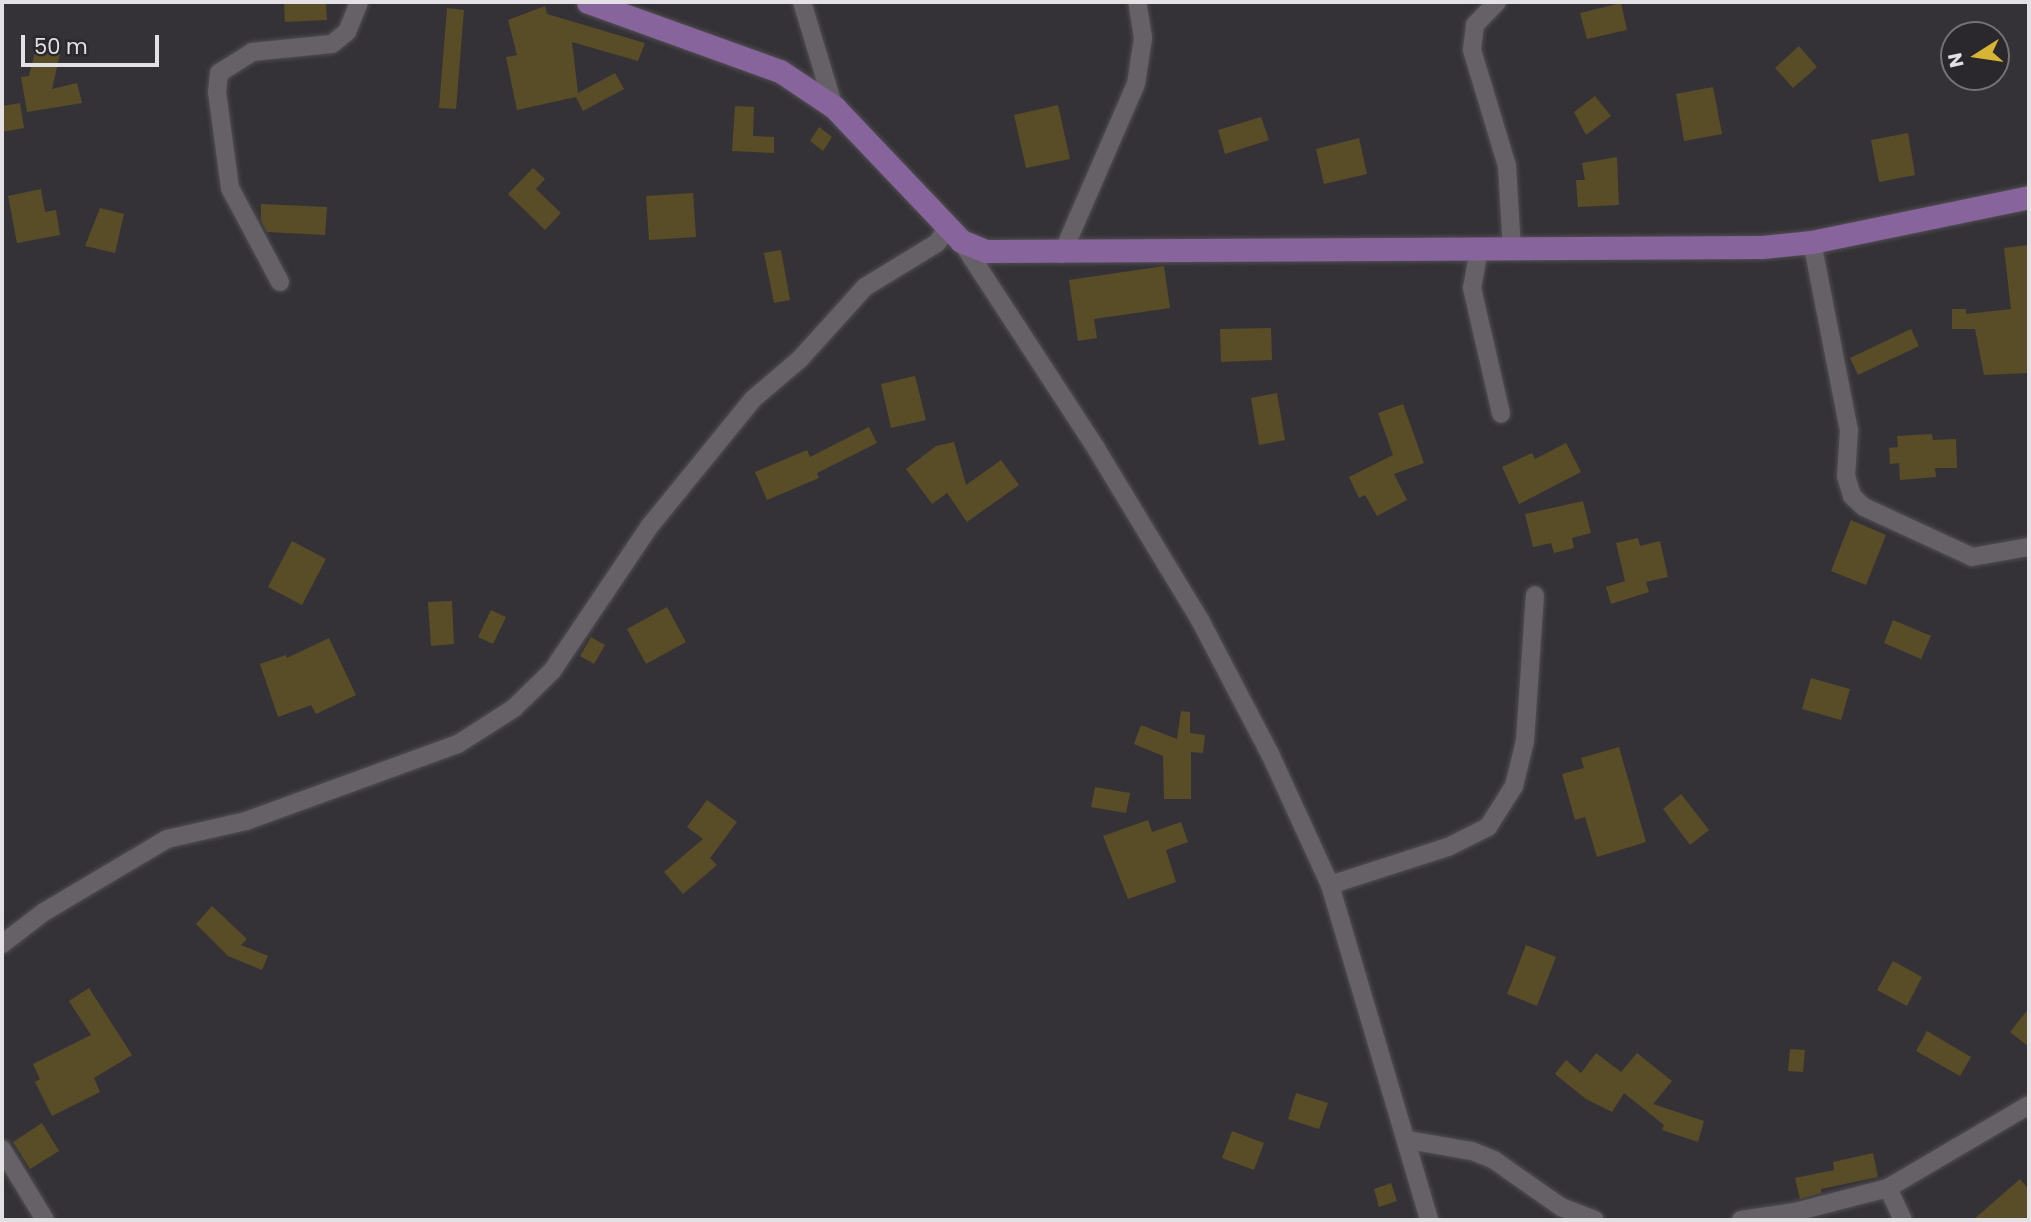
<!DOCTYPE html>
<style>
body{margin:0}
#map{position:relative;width:2031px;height:1222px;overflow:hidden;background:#353237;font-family:Poppins,sans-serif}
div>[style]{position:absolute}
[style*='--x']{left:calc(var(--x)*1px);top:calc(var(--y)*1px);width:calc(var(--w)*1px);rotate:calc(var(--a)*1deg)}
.building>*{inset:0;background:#584d26}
.roads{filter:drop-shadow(0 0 2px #504e51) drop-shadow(0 0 2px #504e51)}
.minor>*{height:18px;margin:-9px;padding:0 9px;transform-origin:9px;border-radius:9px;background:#656167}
.major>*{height:23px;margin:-11.5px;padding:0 11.5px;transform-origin:11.5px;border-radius:11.5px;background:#88649c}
span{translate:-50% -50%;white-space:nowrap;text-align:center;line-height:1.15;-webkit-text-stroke:5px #2b282d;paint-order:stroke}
.frame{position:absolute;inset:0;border:4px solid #e3e1e4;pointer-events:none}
.north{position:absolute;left:1940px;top:21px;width:70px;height:70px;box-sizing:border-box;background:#2b282d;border:2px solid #757276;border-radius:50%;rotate:258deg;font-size:19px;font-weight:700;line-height:28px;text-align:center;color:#e3e1e4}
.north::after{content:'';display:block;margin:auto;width:24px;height:32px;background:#d6b534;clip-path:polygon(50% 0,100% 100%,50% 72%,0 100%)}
.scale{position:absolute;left:21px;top:35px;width:138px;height:32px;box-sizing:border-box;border:4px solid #e3e1e4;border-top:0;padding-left:9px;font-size:21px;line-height:24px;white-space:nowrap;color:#e3e1e4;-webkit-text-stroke:5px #2b282d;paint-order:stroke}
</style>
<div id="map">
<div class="building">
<div style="clip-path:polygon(284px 2px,326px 2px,327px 20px,285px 22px)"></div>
<div style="clip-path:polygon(1621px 3px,1627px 30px,1587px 39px,1580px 13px)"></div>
<div style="clip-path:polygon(545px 6px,547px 14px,645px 43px,638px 61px,572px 42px,578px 93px,615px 73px,624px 89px,583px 111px,576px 97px,517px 110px,506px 57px,517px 55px,508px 20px)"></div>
<div style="clip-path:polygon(447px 8px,464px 10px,456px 109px,439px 108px)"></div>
<div style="clip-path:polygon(1799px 46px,1817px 67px,1793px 88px,1775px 68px)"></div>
<div style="clip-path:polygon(36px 48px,60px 54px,52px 89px,77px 83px,82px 103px,27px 112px,21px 77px,29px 76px)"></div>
<div style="clip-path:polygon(1713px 87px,1722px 134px,1684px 141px,1676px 94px)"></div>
<div style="clip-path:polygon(1595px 96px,1611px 116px,1586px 135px,1574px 112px)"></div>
<div style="clip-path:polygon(20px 103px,24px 128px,2px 132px,2px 106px)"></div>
<div style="clip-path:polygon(1058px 105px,1070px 159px,1026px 168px,1014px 115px)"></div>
<div style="clip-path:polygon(735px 106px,754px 107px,753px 136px,774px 137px,774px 153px,732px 151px)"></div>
<div style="clip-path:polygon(1261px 117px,1269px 140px,1225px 154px,1218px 130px)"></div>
<div style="clip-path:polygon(819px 127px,832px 137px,823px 151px,810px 141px)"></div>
<div style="clip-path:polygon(1908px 133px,1915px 175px,1879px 182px,1871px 140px)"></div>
<div style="clip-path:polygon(1359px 138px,1367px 174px,1324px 184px,1316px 149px)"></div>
<div style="clip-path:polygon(1617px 157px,1619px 205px,1578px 207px,1576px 180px,1585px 180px,1582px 163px)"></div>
<div style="clip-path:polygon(533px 168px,545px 179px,536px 189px,561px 213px,545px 230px,508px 194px)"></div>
<div style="clip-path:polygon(41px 189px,45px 212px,56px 210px,60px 235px,17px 243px,8px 196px)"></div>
<div style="clip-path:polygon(693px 193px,696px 237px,649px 240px,646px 196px)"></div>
<div style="clip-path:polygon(261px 204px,327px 207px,325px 235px,267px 232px,261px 221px)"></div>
<div style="clip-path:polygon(100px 208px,124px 214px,115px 253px,85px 246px)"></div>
<div style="clip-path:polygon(2029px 245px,2029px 373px,1984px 375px,1975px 329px,1952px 329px,1952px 309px,1966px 309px,1966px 314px,2011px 309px,2004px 248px)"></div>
<div style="clip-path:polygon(781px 250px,790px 300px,774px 303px,764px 253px)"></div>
<div style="clip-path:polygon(1164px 266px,1170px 308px,1094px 319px,1097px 338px,1078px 341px,1069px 280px)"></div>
<div style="clip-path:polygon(1271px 328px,1272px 360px,1221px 362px,1220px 329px)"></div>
<div style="clip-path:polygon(1911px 329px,1919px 346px,1858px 375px,1850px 358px)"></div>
<div style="clip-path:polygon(915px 376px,926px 420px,891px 428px,881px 384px)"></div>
<div style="clip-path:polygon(1277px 393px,1285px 440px,1259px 445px,1251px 398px)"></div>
<div style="clip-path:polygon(1403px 404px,1424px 463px,1394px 474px,1407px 500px,1377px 516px,1365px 495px,1359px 498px,1349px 477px,1393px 455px,1378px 413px)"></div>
<div style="clip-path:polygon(869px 427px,877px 443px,817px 473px,819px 478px,767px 500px,755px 472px,807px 450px,810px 457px)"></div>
<div style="clip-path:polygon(1932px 434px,1933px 440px,1956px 439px,1957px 468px,1935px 468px,1936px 477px,1900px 480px,1899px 463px,1890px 464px,1889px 448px,1898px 447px,1897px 436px)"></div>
<div style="clip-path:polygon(954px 442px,966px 485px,1001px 460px,1019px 485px,967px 522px,947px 493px,932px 504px,906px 469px,936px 446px)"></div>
<div style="clip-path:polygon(1566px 443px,1581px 472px,1519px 504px,1502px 467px,1532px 453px,1535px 459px)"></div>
<div style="clip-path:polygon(1583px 501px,1591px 533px,1572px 538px,1574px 548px,1554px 553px,1551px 543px,1533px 547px,1525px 514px)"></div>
<div style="clip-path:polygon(1851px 520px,1886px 535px,1866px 585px,1831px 571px)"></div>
<div style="clip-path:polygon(1638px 538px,1640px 546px,1660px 541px,1668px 577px,1646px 582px,1649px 592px,1611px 604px,1606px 587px,1625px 581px,1616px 543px)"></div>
<div style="clip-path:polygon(292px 541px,326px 559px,302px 605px,268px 587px)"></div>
<div style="clip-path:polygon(452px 601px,454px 644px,431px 646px,428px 602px)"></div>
<div style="clip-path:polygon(667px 607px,686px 642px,646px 664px,627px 629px)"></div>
<div style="clip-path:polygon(491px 610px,506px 617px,493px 644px,478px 637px)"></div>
<div style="clip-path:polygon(1893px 620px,1931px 636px,1921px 659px,1884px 643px)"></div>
<div style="clip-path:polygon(591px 637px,605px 645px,594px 664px,580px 656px)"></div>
<div style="clip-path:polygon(329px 638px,356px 695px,316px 714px,311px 705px,278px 717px,260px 664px,286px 655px,287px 658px)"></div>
<div style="clip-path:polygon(1811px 678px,1850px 689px,1841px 720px,1802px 709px)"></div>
<div style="clip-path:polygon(1181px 711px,1190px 712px,1190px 733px,1205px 735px,1203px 753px,1191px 752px,1191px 799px,1164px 799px,1163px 756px,1134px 744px,1141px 725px,1177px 739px)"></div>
<div style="clip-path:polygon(1619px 747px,1646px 842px,1597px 857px,1585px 817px,1575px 820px,1562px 774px,1584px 768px,1581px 758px)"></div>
<div style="clip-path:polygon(1095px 787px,1130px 793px,1126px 813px,1091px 807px)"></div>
<div style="clip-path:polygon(1681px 794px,1709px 830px,1690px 845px,1663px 809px)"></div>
<div style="clip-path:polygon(707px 800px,737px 822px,710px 858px,717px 865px,683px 894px,664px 872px,703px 839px,687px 827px)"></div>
<div style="clip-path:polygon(1148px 820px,1152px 832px,1181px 822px,1188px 842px,1166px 850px,1176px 882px,1128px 899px,1103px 836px)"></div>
<div style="clip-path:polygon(212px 906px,247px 939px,241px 945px,268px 956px,262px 970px,228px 956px,196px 924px)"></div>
<div style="clip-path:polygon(1526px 945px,1556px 957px,1537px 1006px,1507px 994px)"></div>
<div style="clip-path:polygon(1893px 961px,1922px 977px,1907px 1006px,1877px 990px)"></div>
<div style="clip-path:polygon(89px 988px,132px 1055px,94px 1078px,100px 1092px,52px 1116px,35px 1082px,40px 1079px,33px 1064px,91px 1035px,69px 1001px)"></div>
<div style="clip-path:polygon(2029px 1008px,2029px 1047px,2010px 1032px)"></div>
<div style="clip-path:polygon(1927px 1031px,1971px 1057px,1960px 1076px,1916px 1051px)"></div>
<div style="clip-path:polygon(1790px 1049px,1805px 1050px,1803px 1072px,1788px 1071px)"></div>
<div style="clip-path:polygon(1596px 1053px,1621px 1072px,1637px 1053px,1672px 1081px,1653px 1104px,1704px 1121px,1698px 1142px,1662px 1130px,1664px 1125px,1624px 1093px,1612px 1112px,1586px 1099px,1555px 1074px,1566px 1060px,1581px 1073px)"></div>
<div style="clip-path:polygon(1296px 1093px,1328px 1103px,1319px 1129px,1288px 1119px)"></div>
<div style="clip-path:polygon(42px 1123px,59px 1151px,30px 1169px,13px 1142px)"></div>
<div style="clip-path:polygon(1232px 1131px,1264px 1143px,1254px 1170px,1222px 1158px)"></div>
<div style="clip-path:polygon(1873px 1153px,1878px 1177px,1821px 1189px,1821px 1193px,1800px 1199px,1795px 1178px,1834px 1170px,1833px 1162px)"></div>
<div style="clip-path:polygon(2020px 1179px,2029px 1190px,2029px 1220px,1973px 1220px)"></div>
<div style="clip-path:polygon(1391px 1183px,1397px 1201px,1379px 1207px,1374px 1189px)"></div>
</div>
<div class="roads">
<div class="minor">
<div style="--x:802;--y:2;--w:110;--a:73.1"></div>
<div style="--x:1497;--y:2;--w:32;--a:134"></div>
<div style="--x:1475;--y:25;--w:25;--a:97"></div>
<div style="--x:1472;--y:50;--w:121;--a:73.2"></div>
<div style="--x:1507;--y:166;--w:83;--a:86.6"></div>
<div style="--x:961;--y:241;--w:249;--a:56.9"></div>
<div style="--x:1097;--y:450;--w:201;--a:58.8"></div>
<div style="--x:1201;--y:622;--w:149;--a:62.4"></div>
<div style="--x:1270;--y:754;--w:144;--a:65.4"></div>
<div style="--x:1330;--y:885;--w:349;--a:73.5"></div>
<div style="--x:1812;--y:242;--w:192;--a:78.9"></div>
<div style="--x:1849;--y:430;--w:46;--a:93.7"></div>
<div style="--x:1846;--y:476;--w:21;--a:73"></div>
<div style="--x:1852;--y:496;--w:16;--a:43"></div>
<div style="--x:1864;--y:507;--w:119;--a:24.8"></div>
<div style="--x:1972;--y:557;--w:58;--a:-10"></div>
<div style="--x:1479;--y:249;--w:40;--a:100"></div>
<div style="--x:1472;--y:288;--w:129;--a:77"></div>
<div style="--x:1062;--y:254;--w:185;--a:-66.5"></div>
<div style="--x:1136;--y:84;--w:47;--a:-81.3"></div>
<div style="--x:1143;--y:38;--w:36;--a:-99"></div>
<div style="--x:280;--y:282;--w:106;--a:-118"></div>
<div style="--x:230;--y:188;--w:97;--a:-97.7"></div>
<div style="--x:217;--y:92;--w:19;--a:-84"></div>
<div style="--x:219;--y:73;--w:39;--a:-32"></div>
<div style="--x:252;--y:52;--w:80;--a:-5.7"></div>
<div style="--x:332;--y:44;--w:19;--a:-39"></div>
<div style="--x:347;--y:32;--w:32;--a:-68"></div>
<div style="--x:1330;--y:885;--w:124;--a:-17.9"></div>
<div style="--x:1448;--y:847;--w:45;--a:-26.6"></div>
<div style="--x:1488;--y:827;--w:49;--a:-57.6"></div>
<div style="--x:1514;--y:786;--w:46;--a:-76.3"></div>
<div style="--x:1525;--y:741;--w:146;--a:-86.1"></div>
<div style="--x:2;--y:944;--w:53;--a:-37.3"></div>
<div style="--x:44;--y:912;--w:143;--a:-30.7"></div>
<div style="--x:167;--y:839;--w:81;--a:-12.8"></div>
<div style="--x:246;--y:821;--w:226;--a:-20"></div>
<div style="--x:458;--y:744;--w:67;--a:-32.7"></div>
<div style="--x:514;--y:708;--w:53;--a:-44.2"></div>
<div style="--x:552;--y:671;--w:174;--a:-56"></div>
<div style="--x:649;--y:527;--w:165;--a:-50.9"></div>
<div style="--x:753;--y:399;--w:62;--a:-40.4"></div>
<div style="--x:800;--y:359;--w:97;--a:-47.9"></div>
<div style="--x:865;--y:287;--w:84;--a:-31.4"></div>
<div style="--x:937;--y:243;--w:14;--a:-54"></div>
<div style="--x:945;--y:232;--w:14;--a:-98"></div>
<div style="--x:1408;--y:1140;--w:65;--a:9.8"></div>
<div style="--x:1472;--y:1151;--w:24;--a:22"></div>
<div style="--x:1494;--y:1160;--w:82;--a:35"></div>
<div style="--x:1561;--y:1207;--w:36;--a:21"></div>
<div style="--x:2;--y:1149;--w:83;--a:58.8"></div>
<div style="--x:1888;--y:1188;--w:35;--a:65"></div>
<div style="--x:1741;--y:1220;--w:55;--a:-8.4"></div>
<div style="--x:1795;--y:1212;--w:96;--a:-14.5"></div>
<div style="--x:1888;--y:1188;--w:164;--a:-30.5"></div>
</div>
<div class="major">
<div style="--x:588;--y:2;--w:204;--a:19.8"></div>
<div style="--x:780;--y:71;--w:65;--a:33.7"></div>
<div style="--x:834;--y:107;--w:185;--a:46.5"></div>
<div style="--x:961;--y:241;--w:27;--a:22"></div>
<div style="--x:986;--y:251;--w:776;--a:-0.3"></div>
<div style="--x:1762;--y:247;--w:50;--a:-5.7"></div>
<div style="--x:1812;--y:242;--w:222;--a:-11.7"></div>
</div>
</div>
<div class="frame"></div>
<div class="north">N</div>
<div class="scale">50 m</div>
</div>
